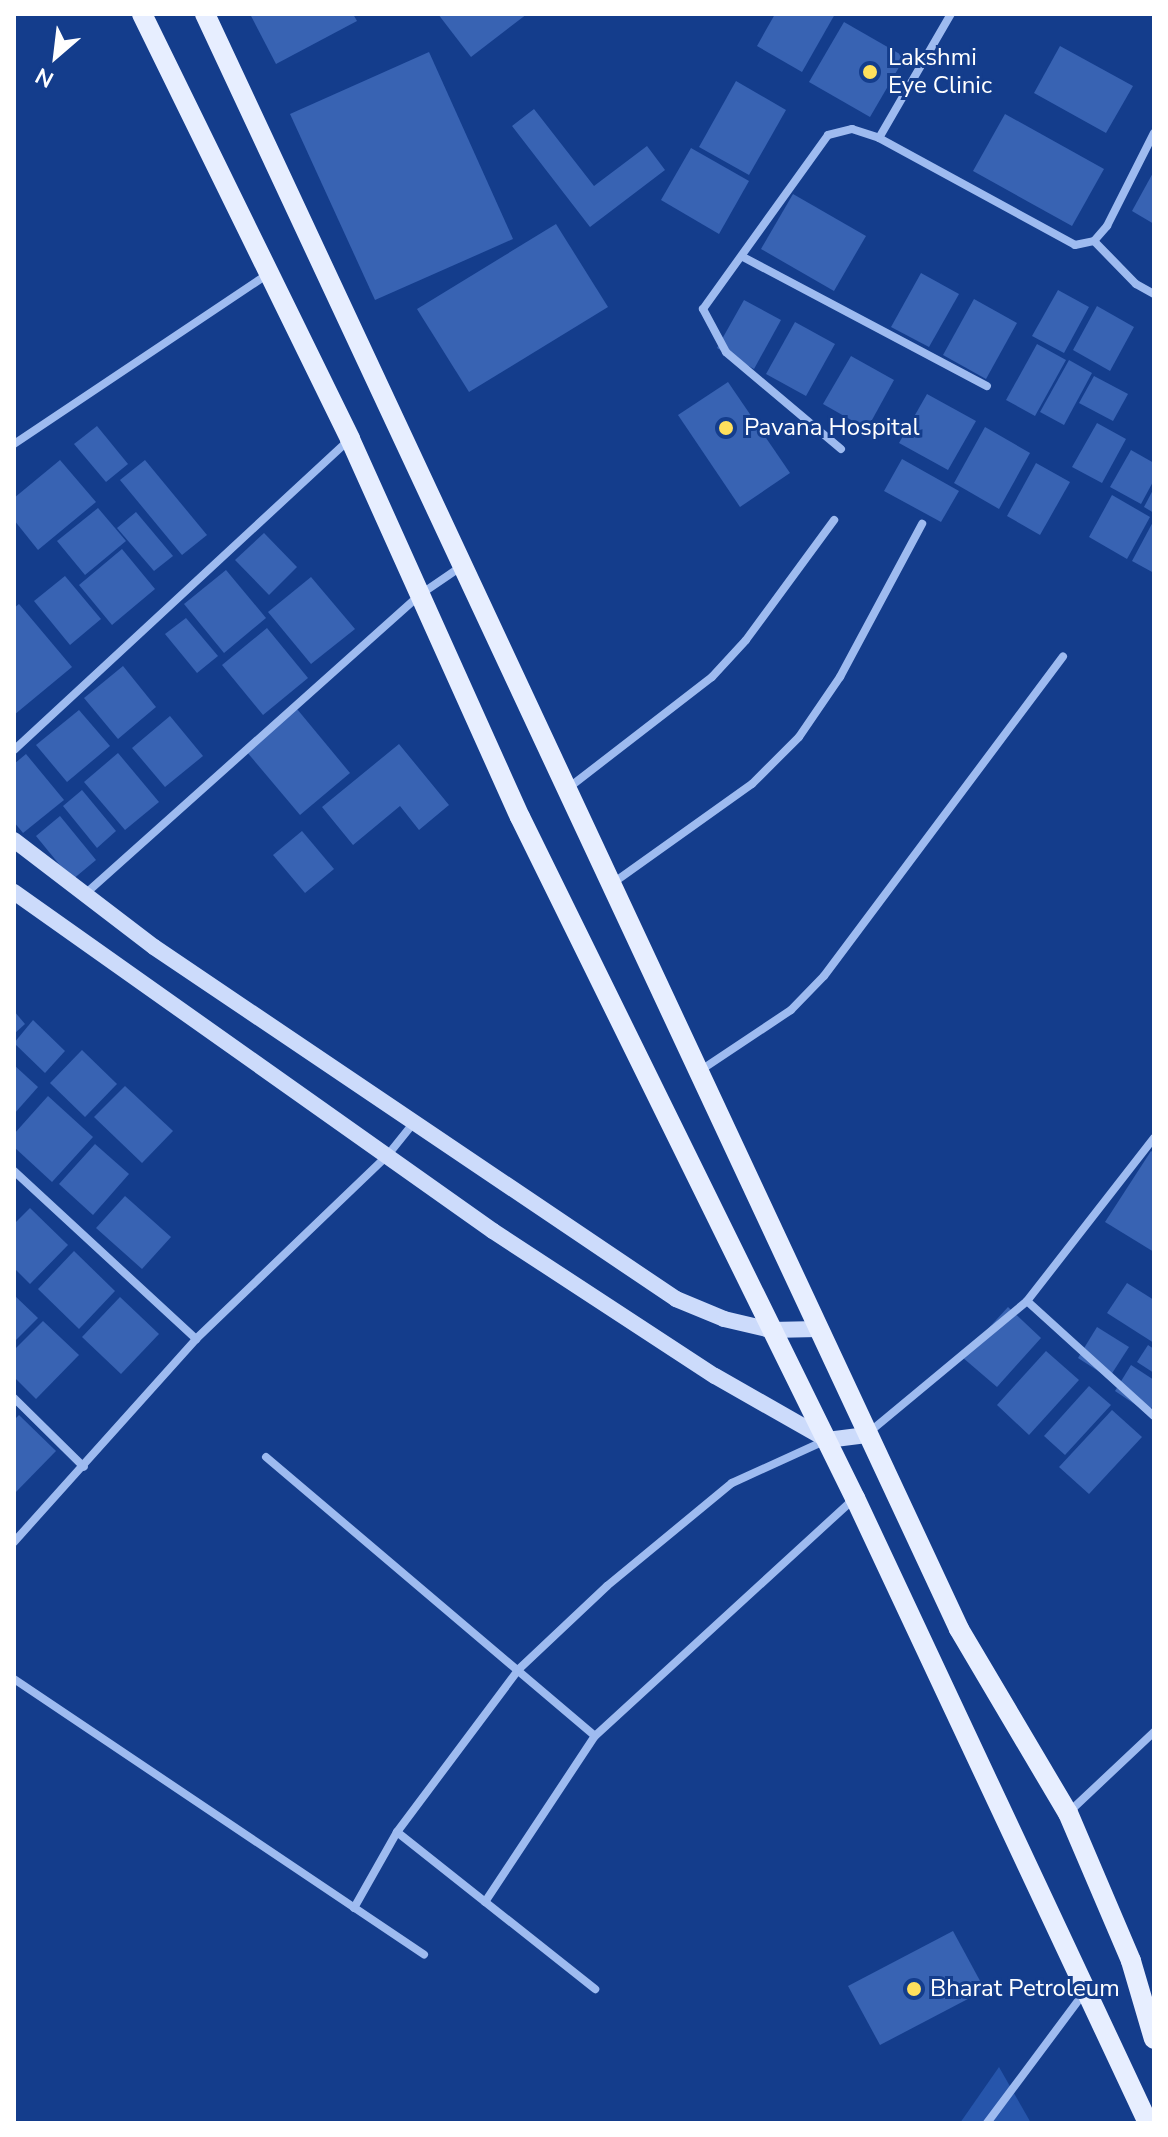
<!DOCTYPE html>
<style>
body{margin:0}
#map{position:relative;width:1168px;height:2137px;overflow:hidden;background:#143d8c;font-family:"Nunito Sans",sans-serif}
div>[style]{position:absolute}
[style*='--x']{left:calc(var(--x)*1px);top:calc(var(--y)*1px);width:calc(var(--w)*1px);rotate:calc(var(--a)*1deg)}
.green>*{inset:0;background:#2655ab}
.building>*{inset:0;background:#3863b3}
.street>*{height:8px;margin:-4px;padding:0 4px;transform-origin:4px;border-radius:4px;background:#9ebbf0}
.secondary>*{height:16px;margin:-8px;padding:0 8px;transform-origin:8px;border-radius:8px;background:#ccdbfb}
.primary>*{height:20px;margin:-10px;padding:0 10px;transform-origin:10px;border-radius:10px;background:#e7eeff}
.dots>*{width:22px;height:22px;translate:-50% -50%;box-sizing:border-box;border:4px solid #143d8c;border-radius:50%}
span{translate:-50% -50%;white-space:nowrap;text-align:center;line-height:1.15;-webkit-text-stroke:6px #143d8c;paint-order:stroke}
.poi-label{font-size:24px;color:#fff}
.left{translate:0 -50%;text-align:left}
.frame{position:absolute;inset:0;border:16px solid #fff;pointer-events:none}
.north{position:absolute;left:16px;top:16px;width:80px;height:80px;-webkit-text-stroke:6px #143d8c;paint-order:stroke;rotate:208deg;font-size:22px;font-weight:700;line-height:32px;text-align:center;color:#fff}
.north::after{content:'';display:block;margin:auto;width:28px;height:36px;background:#fff;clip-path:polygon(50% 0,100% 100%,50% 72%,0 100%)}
</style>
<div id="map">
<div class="green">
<div style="clip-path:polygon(999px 2067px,1031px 2123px,960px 2123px)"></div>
</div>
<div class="building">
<div style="clip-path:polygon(250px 14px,353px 14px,357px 21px,276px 64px)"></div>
<div style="clip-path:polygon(438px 14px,527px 14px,471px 57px)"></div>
<div style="clip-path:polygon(775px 14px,835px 14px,802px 72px,757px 46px)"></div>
<div style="clip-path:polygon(844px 22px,905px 57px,870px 117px,809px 82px)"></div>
<div style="clip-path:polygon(1060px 46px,1133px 86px,1106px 133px,1034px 93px)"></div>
<div style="clip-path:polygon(429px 52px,513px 239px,375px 300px,290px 114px)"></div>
<div style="clip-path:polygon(736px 81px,786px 110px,749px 175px,699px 147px)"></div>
<div style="clip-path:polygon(534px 109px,594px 186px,647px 146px,665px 170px,590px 227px,512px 126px)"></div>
<div style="clip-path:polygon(1005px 114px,1104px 169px,1072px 226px,973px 171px)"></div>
<div style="clip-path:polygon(691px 148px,749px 181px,719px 234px,661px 200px)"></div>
<div style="clip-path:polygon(1154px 171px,1154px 224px,1132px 211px)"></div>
<div style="clip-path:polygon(793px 194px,866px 236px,834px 291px,761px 249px)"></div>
<div style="clip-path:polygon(556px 224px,608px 307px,469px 392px,417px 309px)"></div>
<div style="clip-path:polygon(921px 273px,959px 294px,929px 347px,891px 327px)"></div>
<div style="clip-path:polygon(1058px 290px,1089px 307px,1064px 353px,1032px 336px)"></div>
<div style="clip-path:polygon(974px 299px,1017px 323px,986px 379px,943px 355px)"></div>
<div style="clip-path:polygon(744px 300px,781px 320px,754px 369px,717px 348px)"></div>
<div style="clip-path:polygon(1097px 306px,1134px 327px,1110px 371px,1073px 350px)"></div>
<div style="clip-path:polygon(795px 322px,835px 344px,806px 396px,766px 374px)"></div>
<div style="clip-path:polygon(1037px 344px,1066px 360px,1035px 416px,1006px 400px)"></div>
<div style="clip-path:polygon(851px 356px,894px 380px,867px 429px,823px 404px)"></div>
<div style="clip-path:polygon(1069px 360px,1092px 373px,1064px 425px,1040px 412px)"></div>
<div style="clip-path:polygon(1094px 376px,1128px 394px,1113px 421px,1079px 403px)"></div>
<div style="clip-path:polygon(728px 382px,790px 473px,740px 507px,678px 415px)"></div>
<div style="clip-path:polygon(927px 394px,976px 421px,948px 470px,899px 443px)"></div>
<div style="clip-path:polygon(1097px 423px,1126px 439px,1102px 483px,1072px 467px)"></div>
<div style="clip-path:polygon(97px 426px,128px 464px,106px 482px,74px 444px)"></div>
<div style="clip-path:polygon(985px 427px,1030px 453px,999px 509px,954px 483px)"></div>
<div style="clip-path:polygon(1131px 450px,1154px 463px,1154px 480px,1141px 504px,1110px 487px)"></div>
<div style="clip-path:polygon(902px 459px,959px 491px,941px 522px,884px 491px)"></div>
<div style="clip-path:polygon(60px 460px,96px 502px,38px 550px,14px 520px,14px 498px)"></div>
<div style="clip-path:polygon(145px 460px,207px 535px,182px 555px,120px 480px)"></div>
<div style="clip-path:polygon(1036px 463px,1070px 482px,1040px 535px,1007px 516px)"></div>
<div style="clip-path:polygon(1154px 488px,1154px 513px,1144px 507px)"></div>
<div style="clip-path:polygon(1112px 495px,1150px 517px,1127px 559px,1089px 537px)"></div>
<div style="clip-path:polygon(98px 508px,126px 541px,85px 575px,57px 541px)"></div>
<div style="clip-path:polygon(136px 512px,173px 556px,154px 571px,117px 528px)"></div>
<div style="clip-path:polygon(1154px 520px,1154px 573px,1132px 561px)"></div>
<div style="clip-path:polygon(264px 533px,297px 567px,269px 595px,235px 560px)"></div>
<div style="clip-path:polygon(122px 549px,155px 589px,112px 625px,79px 585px)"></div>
<div style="clip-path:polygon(226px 570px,266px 618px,224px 653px,184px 604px)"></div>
<div style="clip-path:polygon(65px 576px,101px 619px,70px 645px,34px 601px)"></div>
<div style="clip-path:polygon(311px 577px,355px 629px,311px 664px,268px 612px)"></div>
<div style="clip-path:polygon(19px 604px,72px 667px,14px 715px,14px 608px)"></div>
<div style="clip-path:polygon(186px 618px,218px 656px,197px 673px,165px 634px)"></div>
<div style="clip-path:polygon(267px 628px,308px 678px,263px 715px,222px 665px)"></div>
<div style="clip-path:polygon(123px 666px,156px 707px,118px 739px,84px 698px)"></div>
<div style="clip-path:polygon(297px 709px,350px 773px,300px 815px,246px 751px)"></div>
<div style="clip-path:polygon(79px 710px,110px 746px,67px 782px,36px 745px)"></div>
<div style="clip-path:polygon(170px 716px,203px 756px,165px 787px,132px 748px)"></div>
<div style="clip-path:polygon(399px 744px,449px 805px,419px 830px,400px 806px,353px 845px,322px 807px)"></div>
<div style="clip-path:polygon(118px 753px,159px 802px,125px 830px,84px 782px)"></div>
<div style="clip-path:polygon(26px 754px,64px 800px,23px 833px,14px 822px,14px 764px)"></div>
<div style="clip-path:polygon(82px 790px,116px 831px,97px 848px,63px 806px)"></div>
<div style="clip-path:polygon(60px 816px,96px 860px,72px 880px,36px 836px)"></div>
<div style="clip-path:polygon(302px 831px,334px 869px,305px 893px,273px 855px)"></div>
<div style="clip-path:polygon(14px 1011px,25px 1024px,14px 1034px)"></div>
<div style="clip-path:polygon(33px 1020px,65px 1051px,45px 1073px,14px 1043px)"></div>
<div style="clip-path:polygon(82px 1050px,117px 1084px,85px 1117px,50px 1083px)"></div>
<div style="clip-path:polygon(14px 1065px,38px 1087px,14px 1114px)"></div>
<div style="clip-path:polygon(125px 1086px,173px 1131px,142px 1163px,94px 1117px)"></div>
<div style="clip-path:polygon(48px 1096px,93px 1137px,52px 1182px,14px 1147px,14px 1134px)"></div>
<div style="clip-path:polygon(95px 1144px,129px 1174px,93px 1215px,59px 1184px)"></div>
<div style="clip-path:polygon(1151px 1151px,1154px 1153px,1154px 1252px,1105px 1222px)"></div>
<div style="clip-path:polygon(125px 1196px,171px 1237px,142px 1269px,96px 1228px)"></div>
<div style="clip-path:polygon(30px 1208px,68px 1245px,30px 1284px,14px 1268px,14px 1224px)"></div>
<div style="clip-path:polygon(74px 1251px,115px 1291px,79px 1329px,38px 1289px)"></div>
<div style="clip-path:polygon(1127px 1283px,1154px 1300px,1154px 1343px,1107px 1313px)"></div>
<div style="clip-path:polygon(14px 1295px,38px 1318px,14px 1342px)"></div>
<div style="clip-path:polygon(120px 1297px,159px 1334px,121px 1374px,82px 1337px)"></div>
<div style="clip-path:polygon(1008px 1307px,1041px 1338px,997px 1387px,962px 1357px)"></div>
<div style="clip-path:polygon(43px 1321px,79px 1355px,36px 1399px,14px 1377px,14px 1350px)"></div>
<div style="clip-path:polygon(1097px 1327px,1129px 1347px,1109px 1378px,1078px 1358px)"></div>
<div style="clip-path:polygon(1148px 1345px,1154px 1349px,1154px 1373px,1137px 1362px)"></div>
<div style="clip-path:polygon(1046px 1351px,1079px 1380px,1029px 1435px,997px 1405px)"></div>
<div style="clip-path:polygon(1131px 1365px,1154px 1380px,1154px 1404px,1148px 1413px,1115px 1391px)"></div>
<div style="clip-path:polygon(1089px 1386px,1111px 1405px,1065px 1455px,1044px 1436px)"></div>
<div style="clip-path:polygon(1112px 1410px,1142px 1437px,1089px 1494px,1059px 1467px)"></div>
<div style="clip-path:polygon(19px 1415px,56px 1451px,14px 1494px,14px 1420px)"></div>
<div style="clip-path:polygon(953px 1931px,985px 1990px,880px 2045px,848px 1986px)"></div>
</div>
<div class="street">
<div style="--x:879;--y:138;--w:143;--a:-59.9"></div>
<div style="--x:1094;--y:241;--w:60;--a:45.7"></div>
<div style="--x:1136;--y:284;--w:21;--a:29"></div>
<div style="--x:743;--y:257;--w:276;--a:27.9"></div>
<div style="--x:14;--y:444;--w:307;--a:-33.8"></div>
<div style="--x:841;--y:449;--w:150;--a:-139.9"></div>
<div style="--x:726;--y:352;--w:49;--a:-118.1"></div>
<div style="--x:703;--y:309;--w:214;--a:-54.3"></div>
<div style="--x:828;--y:135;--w:25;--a:-14"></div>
<div style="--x:852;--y:129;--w:28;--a:18"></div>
<div style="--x:879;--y:138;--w:223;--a:28.6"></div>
<div style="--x:1075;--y:245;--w:19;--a:-12"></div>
<div style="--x:1094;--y:241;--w:20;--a:-49"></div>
<div style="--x:1107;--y:226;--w:104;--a:-63.2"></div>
<div style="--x:14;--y:750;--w:455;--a:-42.8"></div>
<div style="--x:567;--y:789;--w:183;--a:-37.7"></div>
<div style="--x:712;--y:677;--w:50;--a:-47.4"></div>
<div style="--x:746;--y:640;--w:149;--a:-53.7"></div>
<div style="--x:613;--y:883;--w:171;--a:-35.5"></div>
<div style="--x:752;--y:784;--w:66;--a:-45"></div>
<div style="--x:799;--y:737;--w:73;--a:-55.7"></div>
<div style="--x:840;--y:677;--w:174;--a:-61.8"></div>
<div style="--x:84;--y:895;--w:448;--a:-41.8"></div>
<div style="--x:418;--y:596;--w:53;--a:-34.3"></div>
<div style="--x:701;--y:1070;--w:108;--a:-33.7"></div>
<div style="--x:791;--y:1010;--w:47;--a:-45.9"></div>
<div style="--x:824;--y:976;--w:399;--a:-53.2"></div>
<div style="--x:14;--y:1171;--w:248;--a:42.7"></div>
<div style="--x:1027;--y:1301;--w:171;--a:42.2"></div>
<div style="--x:14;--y:1398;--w:98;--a:44.6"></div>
<div style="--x:867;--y:1434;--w:208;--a:-39.7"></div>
<div style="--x:1027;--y:1301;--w:207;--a:-52.1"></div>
<div style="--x:266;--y:1457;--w:431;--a:40.3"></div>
<div style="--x:595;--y:1736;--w:352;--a:-42.5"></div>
<div style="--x:14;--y:1542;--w:273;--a:-48.1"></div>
<div style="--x:196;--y:1339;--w:265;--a:-43.8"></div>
<div style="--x:387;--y:1156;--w:45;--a:-51.3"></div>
<div style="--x:14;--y:1679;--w:494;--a:33.9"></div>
<div style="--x:1068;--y:1813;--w:118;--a:-43.3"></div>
<div style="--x:397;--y:1832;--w:253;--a:38.4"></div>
<div style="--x:485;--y:1902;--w:199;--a:-56.5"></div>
<div style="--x:354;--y:1908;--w:87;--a:-60.5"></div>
<div style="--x:397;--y:1832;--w:204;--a:-53.2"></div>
<div style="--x:519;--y:1669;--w:121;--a:-43.3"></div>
<div style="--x:607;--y:1586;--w:162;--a:-39.5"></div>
<div style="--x:732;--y:1483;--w:101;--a:-24.5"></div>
<div style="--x:987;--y:2123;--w:162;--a:-53.3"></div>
</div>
<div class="secondary">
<div style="--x:14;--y:840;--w:176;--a:37.4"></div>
<div style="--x:154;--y:947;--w:630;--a:33.99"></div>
<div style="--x:676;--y:1299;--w:52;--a:22.6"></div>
<div style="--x:724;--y:1319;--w:48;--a:13.2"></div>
<div style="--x:771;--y:1330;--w:47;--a:-1.2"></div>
<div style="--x:14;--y:892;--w:587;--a:35.29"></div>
<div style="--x:493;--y:1231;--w:265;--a:33.2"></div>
<div style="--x:715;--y:1376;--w:129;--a:29.7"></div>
<div style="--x:827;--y:1440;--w:40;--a:-7.1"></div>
</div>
<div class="primary">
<div style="--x:142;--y:14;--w:473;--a:63.9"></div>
<div style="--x:350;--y:439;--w:414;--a:65.8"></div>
<div style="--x:520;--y:817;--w:759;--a:63.81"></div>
<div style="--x:855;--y:1498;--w:690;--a:64.88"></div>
<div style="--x:205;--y:14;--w:1782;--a:64.97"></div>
<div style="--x:959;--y:1629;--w:214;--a:59.4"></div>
<div style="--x:1068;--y:1813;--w:161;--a:66.9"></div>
<div style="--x:1131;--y:1961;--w:81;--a:73.6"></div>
</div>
<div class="dots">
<div style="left:870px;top:72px;background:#ffe05d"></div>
<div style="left:726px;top:428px;background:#ffe05d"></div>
<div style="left:914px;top:1989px;background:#ffe05d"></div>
</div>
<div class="poi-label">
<span class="left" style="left:888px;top:72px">Lakshmi<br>Eye Clinic</span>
<span class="left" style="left:744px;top:428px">Pavana Hospital</span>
<span class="left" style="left:930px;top:1989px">Bharat Petroleum</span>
</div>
<div class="frame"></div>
<div class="north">N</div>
</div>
